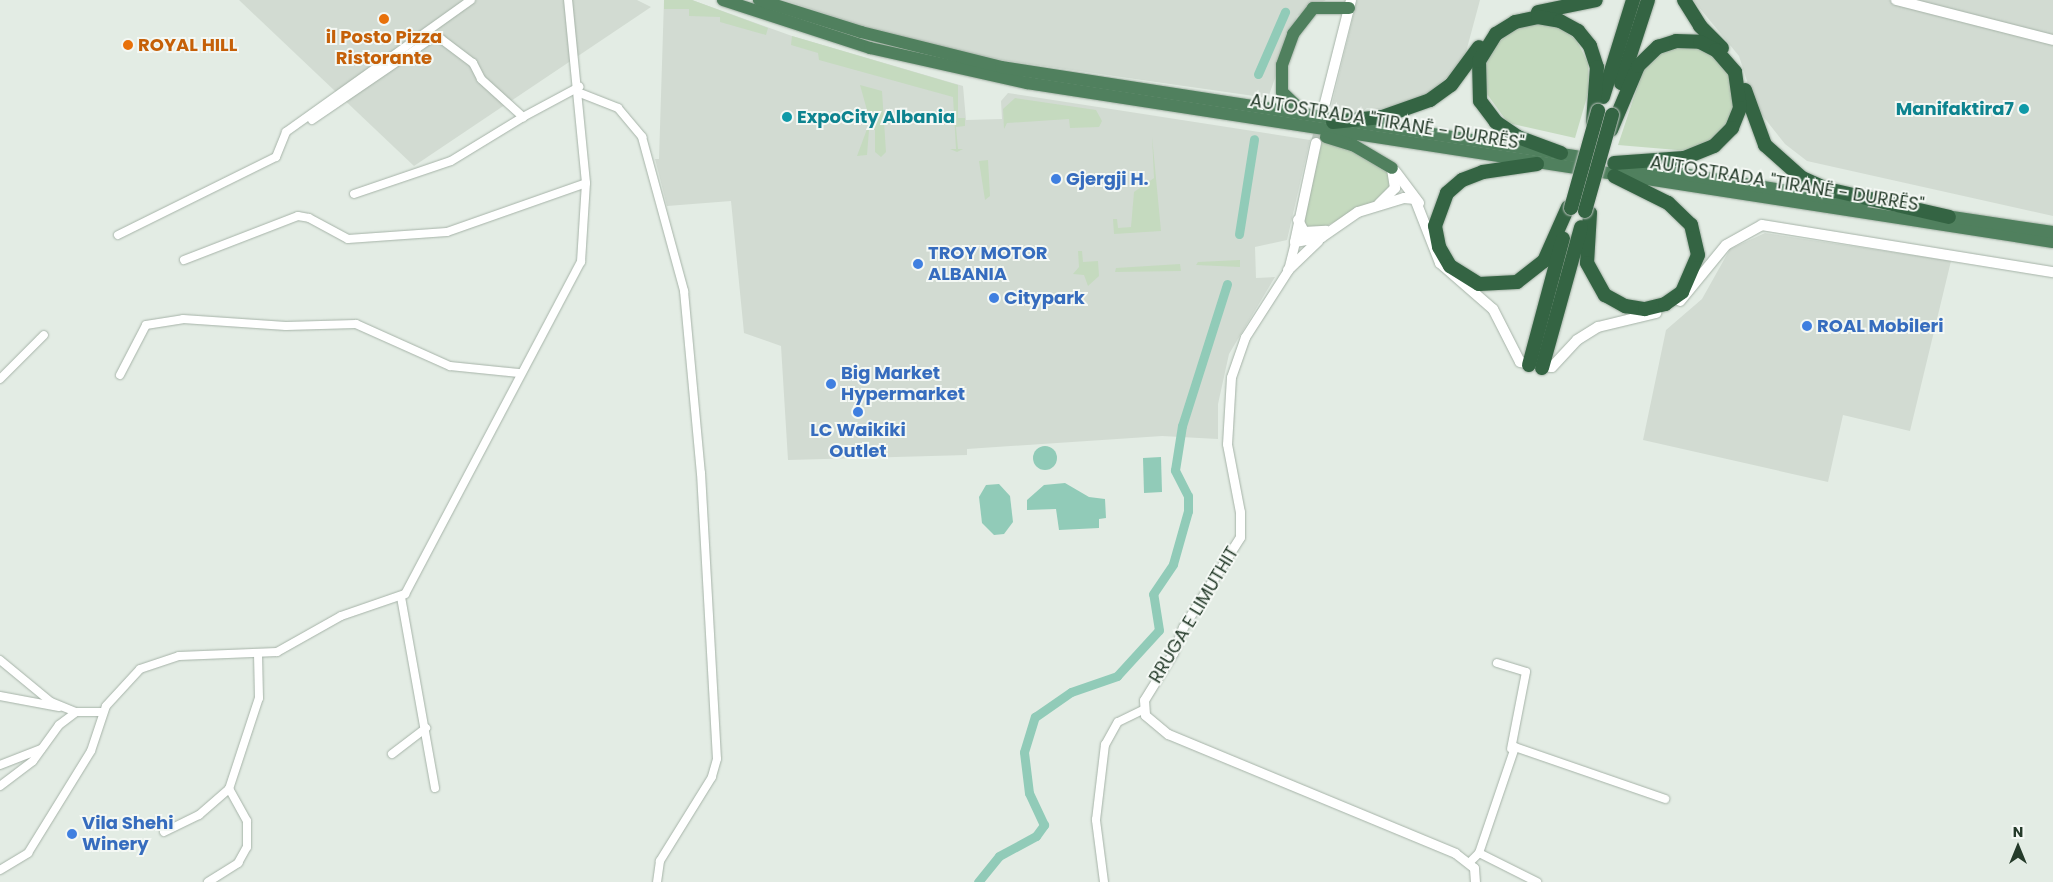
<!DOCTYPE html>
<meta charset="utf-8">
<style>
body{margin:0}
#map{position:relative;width:2053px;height:882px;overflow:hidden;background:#e3ece4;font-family:Poppins,sans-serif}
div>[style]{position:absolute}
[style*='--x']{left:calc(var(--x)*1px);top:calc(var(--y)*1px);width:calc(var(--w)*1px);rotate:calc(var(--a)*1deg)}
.built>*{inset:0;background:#d2dbd2}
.green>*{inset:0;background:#c5dabf}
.water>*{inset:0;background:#91cbb8}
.round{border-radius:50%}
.canal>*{height:9px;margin:-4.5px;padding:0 4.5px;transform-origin:4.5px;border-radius:4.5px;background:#91cbb8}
.secondary-tunnel>*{height:10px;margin-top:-5px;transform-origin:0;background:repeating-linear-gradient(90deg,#bdc9bf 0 10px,transparent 0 15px)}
.roads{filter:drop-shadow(0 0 1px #a6b3a8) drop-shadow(0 0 1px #a6b3a8)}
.minor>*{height:8px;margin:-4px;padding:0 4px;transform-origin:4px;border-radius:4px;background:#fff}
.tertiary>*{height:9px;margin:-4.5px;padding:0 4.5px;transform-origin:4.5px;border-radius:4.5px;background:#fff}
.secondary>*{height:10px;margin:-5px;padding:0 5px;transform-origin:5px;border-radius:5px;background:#fff}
.trunk>*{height:12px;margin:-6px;padding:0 6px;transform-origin:6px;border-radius:6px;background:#50805e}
.motorway>*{height:14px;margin:-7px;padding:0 7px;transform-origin:7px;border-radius:7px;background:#346443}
.bridges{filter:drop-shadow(0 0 1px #c2c8c3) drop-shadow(0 0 1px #c2c8c3)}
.motorway-bridge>*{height:14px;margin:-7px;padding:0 7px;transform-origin:7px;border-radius:7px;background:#346443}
.dots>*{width:14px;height:14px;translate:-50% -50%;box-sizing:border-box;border:2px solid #f4f8f4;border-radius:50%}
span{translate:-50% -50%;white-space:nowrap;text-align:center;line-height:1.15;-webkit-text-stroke:4px #f4f8f4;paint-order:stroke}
.food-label{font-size:18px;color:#c56008;font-weight:700}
.left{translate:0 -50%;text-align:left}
.culture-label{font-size:18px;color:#0d838f;font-weight:700}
.right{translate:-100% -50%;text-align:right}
.street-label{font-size:18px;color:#253b2a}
.shop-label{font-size:18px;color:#366cbe;font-weight:700}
.north{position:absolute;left:1993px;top:822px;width:50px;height:50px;-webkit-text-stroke:4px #f4f8f4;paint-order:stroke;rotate:0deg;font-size:14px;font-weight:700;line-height:20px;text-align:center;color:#253b2a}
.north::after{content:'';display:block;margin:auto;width:18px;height:22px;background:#253b2a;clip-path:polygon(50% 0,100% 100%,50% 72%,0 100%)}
</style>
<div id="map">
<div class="built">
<div style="clip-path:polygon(239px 0,637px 0,651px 7px,414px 166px)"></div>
<div style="clip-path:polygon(664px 0,692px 0,792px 36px,963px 86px,966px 120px,1002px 119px,1001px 101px,1008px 93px,1310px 140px,1287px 240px,1255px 247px,1256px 278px,1275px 277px,1229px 354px,1218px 404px,1218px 439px,1162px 436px,967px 449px,967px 455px,788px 460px,781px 346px,744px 333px,731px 201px,667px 206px,655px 159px,659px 159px)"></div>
<div style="clip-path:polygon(784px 0,1326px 0,1297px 16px,1268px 98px,1002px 60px,893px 36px)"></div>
<div style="clip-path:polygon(1357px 0,1480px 0,1466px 52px,1449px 76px,1427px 94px,1385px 110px,1367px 108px,1361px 113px,1331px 108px)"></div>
<div style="clip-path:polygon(1693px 0,2053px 0,2053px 216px,1807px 161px,1785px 144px,1755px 106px,1739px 56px)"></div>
<div style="clip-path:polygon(1765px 233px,1951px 261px,1910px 431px,1843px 415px,1828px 482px,1643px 440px,1666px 330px,1702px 299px,1730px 249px)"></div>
</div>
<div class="green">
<div style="clip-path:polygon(664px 0,692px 0,768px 28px,766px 35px,720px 22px,720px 17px,689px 16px,689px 9px,664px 9px)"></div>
<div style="clip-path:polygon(1542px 23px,1555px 25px,1576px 39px,1588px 63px,1589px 90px,1575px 138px,1508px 123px,1484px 90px,1484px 68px,1495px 45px,1515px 29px)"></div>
<div style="clip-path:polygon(792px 36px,958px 85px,958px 118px,965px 118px,965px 126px,956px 127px,958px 149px,963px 149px,957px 152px,950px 149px,956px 149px,953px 97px,819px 60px,818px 53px,791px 45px)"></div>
<div style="clip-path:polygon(1693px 46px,1714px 56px,1730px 75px,1733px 109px,1724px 130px,1709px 143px,1689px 151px,1618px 145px,1644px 67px,1666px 49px)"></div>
<div style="clip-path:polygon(860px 85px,882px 91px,886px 152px,881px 157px,875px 152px,875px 130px,869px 130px,867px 155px,857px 156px,870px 121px)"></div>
<div style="clip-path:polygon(1015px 98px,1096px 110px,1102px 121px,1099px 127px,1070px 128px,1069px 119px,1007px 123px,1004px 129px,1003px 109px)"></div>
<div style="clip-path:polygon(1152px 136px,1161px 231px,1114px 234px,1113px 219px,1117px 219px,1118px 228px,1131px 227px,1134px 192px,1154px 178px)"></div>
<div style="clip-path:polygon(1322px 141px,1343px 146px,1392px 175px,1391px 188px,1375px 202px,1318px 230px,1307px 227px,1303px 219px)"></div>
<div style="clip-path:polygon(988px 160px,990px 196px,985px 200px,979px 161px)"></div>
<div style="clip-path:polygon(1078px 251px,1082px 251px,1083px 262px,1098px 261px,1099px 276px,1088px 286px,1084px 275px,1073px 274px,1079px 267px)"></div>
<div style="clip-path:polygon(1240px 260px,1240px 267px,1196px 265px,1198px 262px)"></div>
<div style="clip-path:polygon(1180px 264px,1181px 271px,1115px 272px,1116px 268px)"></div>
</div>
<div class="water">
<div class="round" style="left:1033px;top:446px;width:24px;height:24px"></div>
<div style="clip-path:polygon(1161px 457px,1162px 492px,1144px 493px,1143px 458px)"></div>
<div style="clip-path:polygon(1065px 483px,1089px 497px,1105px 499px,1106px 518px,1099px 519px,1099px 528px,1059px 530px,1056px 509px,1027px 510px,1027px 500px,1044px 485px)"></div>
<div style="clip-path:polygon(999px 484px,1010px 496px,1013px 522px,1004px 534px,994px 535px,982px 523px,979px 497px,986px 485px)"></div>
</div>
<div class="canal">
<div style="--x:1258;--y:74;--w:68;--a:-66.5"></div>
<div style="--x:1239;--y:234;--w:96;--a:-81"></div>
<div style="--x:978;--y:882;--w:33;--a:-51"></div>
<div style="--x:999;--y:856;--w:42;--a:-28.4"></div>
<div style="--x:1036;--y:836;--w:14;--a:-54"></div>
<div style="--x:1044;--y:825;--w:35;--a:-115"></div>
<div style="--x:1029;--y:793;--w:41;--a:-97"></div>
<div style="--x:1024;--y:752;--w:37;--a:-73"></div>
<div style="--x:1035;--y:717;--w:44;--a:-34.8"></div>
<div style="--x:1071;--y:692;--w:49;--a:-19.2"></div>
<div style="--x:1117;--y:676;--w:62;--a:-47.6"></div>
<div style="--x:1159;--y:630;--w:36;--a:-99"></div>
<div style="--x:1153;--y:594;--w:36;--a:-56"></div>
<div style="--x:1173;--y:564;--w:55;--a:-74.2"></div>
<div style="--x:1188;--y:511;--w:15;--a:-90"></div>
<div style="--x:1188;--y:496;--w:29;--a:-117"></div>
<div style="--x:1175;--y:470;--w:45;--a:-81"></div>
<div style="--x:1182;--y:426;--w:149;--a:-72.4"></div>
</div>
<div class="secondary-tunnel">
<div style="--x:1316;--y:143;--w:41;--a:-77.3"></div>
</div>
<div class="roads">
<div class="minor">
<div style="--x:580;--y:93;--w:41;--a:21.5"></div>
<div style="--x:618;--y:108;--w:38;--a:50"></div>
<div style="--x:642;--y:137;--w:160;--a:74.7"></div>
<div style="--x:684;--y:291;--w:183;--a:84.7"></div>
<div style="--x:701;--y:473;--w:286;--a:86.8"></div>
<div style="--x:717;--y:759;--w:19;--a:106"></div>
<div style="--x:712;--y:777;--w:99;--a:121.8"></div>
<div style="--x:660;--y:861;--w:21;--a:98"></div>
<div style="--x:312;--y:120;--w:145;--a:-34.3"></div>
<div style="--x:432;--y:38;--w:9;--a:6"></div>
<div style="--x:441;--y:39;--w:40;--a:37"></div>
<div style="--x:473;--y:63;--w:18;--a:63"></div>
<div style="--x:481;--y:79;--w:57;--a:42.1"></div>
<div style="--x:523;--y:117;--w:64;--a:-28.2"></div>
<div style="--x:354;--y:194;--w:102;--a:-18.8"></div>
<div style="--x:451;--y:161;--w:84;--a:-31.4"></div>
<div style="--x:118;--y:235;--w:176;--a:-26.3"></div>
<div style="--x:276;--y:157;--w:27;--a:-68"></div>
<div style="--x:286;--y:132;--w:227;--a:-35.5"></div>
<div style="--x:184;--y:260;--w:122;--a:-21.1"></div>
<div style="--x:298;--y:216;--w:11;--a:10"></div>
<div style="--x:309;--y:218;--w:44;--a:28.3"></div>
<div style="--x:348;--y:239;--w:99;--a:-4"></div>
<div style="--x:447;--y:232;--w:147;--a:-19.4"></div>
<div style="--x:120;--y:375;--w:56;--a:-62.5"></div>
<div style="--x:146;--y:325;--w:37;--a:-9"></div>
<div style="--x:183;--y:319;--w:103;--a:3.9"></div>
<div style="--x:286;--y:326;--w:70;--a:-1.6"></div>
<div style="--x:356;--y:324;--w:103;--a:24.1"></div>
<div style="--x:450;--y:366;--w:69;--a:5.8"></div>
<div style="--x:0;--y:379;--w:62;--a:-45"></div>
<div style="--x:401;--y:597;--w:194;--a:79.9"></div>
<div style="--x:0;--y:660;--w:66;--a:39.5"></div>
<div style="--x:51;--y:702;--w:27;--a:22"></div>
<div style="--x:76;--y:712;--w:26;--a:0"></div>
<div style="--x:1497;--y:663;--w:30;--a:17"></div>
<div style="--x:1526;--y:672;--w:78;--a:101"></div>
<div style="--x:0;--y:696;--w:60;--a:10.6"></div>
<div style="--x:392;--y:754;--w:43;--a:-37.4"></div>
<div style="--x:0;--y:765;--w:44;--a:-21.3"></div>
<div style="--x:0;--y:786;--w:41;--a:-37.1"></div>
<div style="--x:33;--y:761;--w:44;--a:-54.2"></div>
<div style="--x:59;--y:725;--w:21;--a:-37"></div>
<div style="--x:164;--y:832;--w:39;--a:-26"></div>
<div style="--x:199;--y:815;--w:40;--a:-41"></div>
<div style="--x:1479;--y:853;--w:112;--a:-71.2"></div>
<div style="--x:1515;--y:747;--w:159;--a:19.1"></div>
<div style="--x:1470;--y:862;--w:13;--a:-45"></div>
<div style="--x:1479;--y:853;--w:65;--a:26.6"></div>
<div style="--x:0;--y:870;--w:33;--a:-31"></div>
<div style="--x:28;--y:853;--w:120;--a:-58.3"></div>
<div style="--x:91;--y:751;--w:47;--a:-71.6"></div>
<div style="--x:106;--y:706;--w:50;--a:-47.4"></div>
<div style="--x:140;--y:669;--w:41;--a:-18.4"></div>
<div style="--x:179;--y:656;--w:98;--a:-2.3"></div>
<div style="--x:277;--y:652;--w:73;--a:-29.4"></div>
<div style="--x:341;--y:616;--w:68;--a:-19"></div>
<div style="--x:405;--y:594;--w:376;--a:-62.1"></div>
<div style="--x:581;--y:262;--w:79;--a:-86.4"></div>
<div style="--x:586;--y:183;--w:184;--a:-95.6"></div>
<div style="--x:208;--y:882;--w:36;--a:-32"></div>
<div style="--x:238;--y:863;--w:18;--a:-61"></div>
<div style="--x:247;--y:847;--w:26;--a:-90"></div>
<div style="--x:247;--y:821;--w:37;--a:-119"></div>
<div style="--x:229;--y:789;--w:96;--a:-71.8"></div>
<div style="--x:259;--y:698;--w:44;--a:-91.3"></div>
<div style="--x:1104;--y:882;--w:63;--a:-97.4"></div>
<div style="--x:1096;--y:820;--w:76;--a:-83.2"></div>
<div style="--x:1105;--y:745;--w:26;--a:-61"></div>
<div style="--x:1118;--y:722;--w:28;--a:-26"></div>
</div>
<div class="tertiary">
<div style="--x:1295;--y:242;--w:29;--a:104"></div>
<div style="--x:1288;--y:270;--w:80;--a:122.7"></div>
<div style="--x:1245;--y:337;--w:42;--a:109.3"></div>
<div style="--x:1231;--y:377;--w:67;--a:93.4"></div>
<div style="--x:1227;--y:444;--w:69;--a:79.2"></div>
<div style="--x:1240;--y:512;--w:25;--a:90"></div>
<div style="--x:1240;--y:537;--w:107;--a:122.3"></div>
<div style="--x:1183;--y:627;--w:28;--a:111"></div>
<div style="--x:1173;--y:653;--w:55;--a:121.7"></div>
<div style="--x:1144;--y:700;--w:15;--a:86"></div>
<div style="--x:1145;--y:715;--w:30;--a:40"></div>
<div style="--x:1168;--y:734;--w:311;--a:22.5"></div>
<div style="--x:1455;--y:853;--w:24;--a:38"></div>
<div style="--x:1474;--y:868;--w:14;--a:86"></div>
</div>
<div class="secondary">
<div style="--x:1896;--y:0;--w:162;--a:14.3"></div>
<div style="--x:1325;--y:103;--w:106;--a:-75.8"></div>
<div style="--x:1316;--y:143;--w:101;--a:102"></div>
<div style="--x:1295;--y:242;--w:27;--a:-10"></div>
<div style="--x:1322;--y:237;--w:44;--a:-34.8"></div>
<div style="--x:1358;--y:212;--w:48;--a:-16.9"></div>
<div style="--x:1404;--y:198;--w:11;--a:5"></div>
<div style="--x:1415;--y:199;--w:69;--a:68.7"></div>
<div style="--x:1440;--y:263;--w:70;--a:41"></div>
<div style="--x:1493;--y:309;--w:59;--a:63"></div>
<div style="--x:1520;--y:362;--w:32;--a:9"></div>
<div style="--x:1552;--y:367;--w:37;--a:-47"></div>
<div style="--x:1577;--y:340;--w:25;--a:-32"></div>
<div style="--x:1598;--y:327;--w:60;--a:-13.6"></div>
<div style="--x:1395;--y:171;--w:40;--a:53"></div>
<div style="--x:1379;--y:204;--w:23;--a:-45"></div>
<div style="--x:1395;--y:188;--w:20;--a:-99"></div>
<div style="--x:1298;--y:220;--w:13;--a:63"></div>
<div style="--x:1304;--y:232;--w:22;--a:-3"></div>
<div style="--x:1288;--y:270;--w:42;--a:-44"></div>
<div style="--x:1680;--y:301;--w:72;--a:-50.6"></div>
<div style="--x:1726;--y:245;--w:41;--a:-29.1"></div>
<div style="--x:1762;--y:225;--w:295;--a:9.2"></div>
</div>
<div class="trunk">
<div style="--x:723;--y:0;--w:155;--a:18.1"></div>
<div style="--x:870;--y:48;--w:161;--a:12.6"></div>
<div style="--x:1027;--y:83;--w:1038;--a:8.81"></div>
<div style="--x:759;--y:0;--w:107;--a:17.4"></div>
<div style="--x:861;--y:32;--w:144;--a:14"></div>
<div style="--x:1001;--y:67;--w:600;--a:8.82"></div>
<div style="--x:1305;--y:114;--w:32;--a:-136"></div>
<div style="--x:1282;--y:92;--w:27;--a:-90"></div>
<div style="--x:1282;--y:65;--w:33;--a:-70"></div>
<div style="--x:1293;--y:34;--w:33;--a:-52"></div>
<div style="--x:1313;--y:8;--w:36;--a:0"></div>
<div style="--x:1326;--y:137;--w:28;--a:17"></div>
<div style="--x:1353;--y:145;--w:45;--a:30.5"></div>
<div style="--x:1626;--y:165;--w:240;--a:9.1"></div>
<div style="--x:1939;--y:215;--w:115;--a:8.5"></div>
</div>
<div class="motorway">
<div style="--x:1684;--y:0;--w:31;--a:58"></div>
<div style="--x:1700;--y:26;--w:31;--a:45"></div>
<div style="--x:1538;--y:12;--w:59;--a:-11.7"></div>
<div style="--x:1621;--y:83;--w:87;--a:-72"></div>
<div style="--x:1745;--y:90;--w:59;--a:70"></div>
<div style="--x:1765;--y:145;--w:50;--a:41.7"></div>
<div style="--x:1802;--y:178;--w:27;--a:24"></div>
<div style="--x:1827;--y:189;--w:125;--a:12.9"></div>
<div style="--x:1603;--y:97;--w:102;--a:-72.8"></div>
<div style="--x:1333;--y:122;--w:49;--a:-5.8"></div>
<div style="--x:1382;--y:117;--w:51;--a:-19.5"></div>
<div style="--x:1430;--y:100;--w:26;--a:-36"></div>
<div style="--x:1451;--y:85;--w:47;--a:-53.6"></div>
<div style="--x:1611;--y:130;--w:69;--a:-67.1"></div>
<div style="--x:1638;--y:66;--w:28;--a:-44"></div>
<div style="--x:1658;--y:47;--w:19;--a:-18"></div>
<div style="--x:1676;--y:41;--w:24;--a:2"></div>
<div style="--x:1700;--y:42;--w:18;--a:27"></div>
<div style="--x:1716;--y:50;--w:29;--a:49"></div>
<div style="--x:1735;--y:72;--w:36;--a:82"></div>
<div style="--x:1740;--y:108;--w:22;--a:112"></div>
<div style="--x:1732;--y:128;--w:25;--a:135"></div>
<div style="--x:1714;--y:146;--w:32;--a:158"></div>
<div style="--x:1684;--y:158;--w:70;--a:175.9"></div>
<div style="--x:1561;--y:153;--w:46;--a:-159.6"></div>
<div style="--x:1518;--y:137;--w:27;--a:-146"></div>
<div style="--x:1496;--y:122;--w:26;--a:-127"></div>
<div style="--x:1480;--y:101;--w:40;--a:-91.4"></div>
<div style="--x:1479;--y:61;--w:32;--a:-58"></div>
<div style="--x:1496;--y:34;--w:22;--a:-32"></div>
<div style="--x:1515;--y:22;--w:24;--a:-12"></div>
<div style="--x:1538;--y:17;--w:22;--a:10"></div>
<div style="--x:1560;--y:21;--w:21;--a:29"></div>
<div style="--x:1578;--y:31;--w:19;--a:51"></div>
<div style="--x:1590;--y:46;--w:22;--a:72"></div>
<div style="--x:1597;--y:67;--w:56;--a:94.1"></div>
<div style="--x:1537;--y:164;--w:55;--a:171.6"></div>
<div style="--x:1483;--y:172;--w:22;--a:159"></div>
<div style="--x:1462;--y:180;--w:20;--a:139"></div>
<div style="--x:1447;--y:193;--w:35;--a:110"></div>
<div style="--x:1435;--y:226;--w:21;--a:79"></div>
<div style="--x:1439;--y:247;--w:22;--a:60"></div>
<div style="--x:1450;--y:266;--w:34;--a:32"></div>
<div style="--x:1479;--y:284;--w:38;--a:-3"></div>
<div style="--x:1517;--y:282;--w:34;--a:-38"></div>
<div style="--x:1544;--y:261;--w:59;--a:-66"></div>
<div style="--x:1590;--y:213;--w:50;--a:93.4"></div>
<div style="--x:1587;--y:263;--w:37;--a:61"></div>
<div style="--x:1605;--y:295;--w:23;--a:29"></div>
<div style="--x:1625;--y:306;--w:20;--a:9"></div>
<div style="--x:1645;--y:309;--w:21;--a:-14"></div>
<div style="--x:1665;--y:304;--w:21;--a:-35"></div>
<div style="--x:1682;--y:292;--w:40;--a:-66.6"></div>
<div style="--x:1698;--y:255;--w:31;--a:-103"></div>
<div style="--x:1691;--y:225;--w:32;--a:-136"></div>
<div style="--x:1668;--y:203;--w:60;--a:-153.4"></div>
<div style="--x:1529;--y:365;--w:131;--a:-75"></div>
<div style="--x:1542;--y:368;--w:146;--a:-74.5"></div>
</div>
</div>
<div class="bridges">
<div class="motorway-bridge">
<div style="--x:1571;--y:208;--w:101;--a:-74.4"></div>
<div style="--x:1585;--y:211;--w:100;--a:-74.3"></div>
</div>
</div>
<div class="dots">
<div style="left:384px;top:19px;background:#e8710a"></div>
<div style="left:128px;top:45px;background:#e8710a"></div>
<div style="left:2024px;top:109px;background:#0f9aa8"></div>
<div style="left:787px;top:117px;background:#0f9aa8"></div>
<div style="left:1056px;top:179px;background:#3f7fe0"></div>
<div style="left:918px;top:264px;background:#3f7fe0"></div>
<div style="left:994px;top:298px;background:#3f7fe0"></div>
<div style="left:1807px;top:326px;background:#3f7fe0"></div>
<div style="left:831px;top:384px;background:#3f7fe0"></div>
<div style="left:858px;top:412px;background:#3f7fe0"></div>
<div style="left:72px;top:834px;background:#3f7fe0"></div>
</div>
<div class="food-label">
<span style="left:384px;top:48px">il Posto Pizza<br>Ristorante</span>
<span class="left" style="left:138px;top:45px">ROYAL HILL</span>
</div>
<div class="culture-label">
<span class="right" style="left:2014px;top:109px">Manifaktira7</span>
<span class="left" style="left:797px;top:117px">ExpoCity Albania</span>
</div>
<div class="street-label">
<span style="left:1387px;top:122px;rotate:9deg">AUTOSTRADA "TIRANË - DURRËS"</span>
<span style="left:1787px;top:184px;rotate:9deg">AUTOSTRADA "TIRANË - DURRËS"</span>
<span style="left:1194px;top:615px;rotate:-59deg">RRUGA E LIMUTHIT</span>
</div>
<div class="shop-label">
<span class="left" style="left:1066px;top:179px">Gjergji H.</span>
<span class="left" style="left:928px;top:264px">TROY MOTOR<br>ALBANIA</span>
<span class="left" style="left:1004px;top:298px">Citypark</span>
<span class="left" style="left:1817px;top:326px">ROAL Mobileri</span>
<span class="left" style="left:841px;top:384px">Big Market<br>Hypermarket</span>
<span style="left:858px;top:441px">LC Waikiki<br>Outlet</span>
<span class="left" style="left:82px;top:834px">Vila Shehi<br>Winery</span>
</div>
<div class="north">N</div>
</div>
